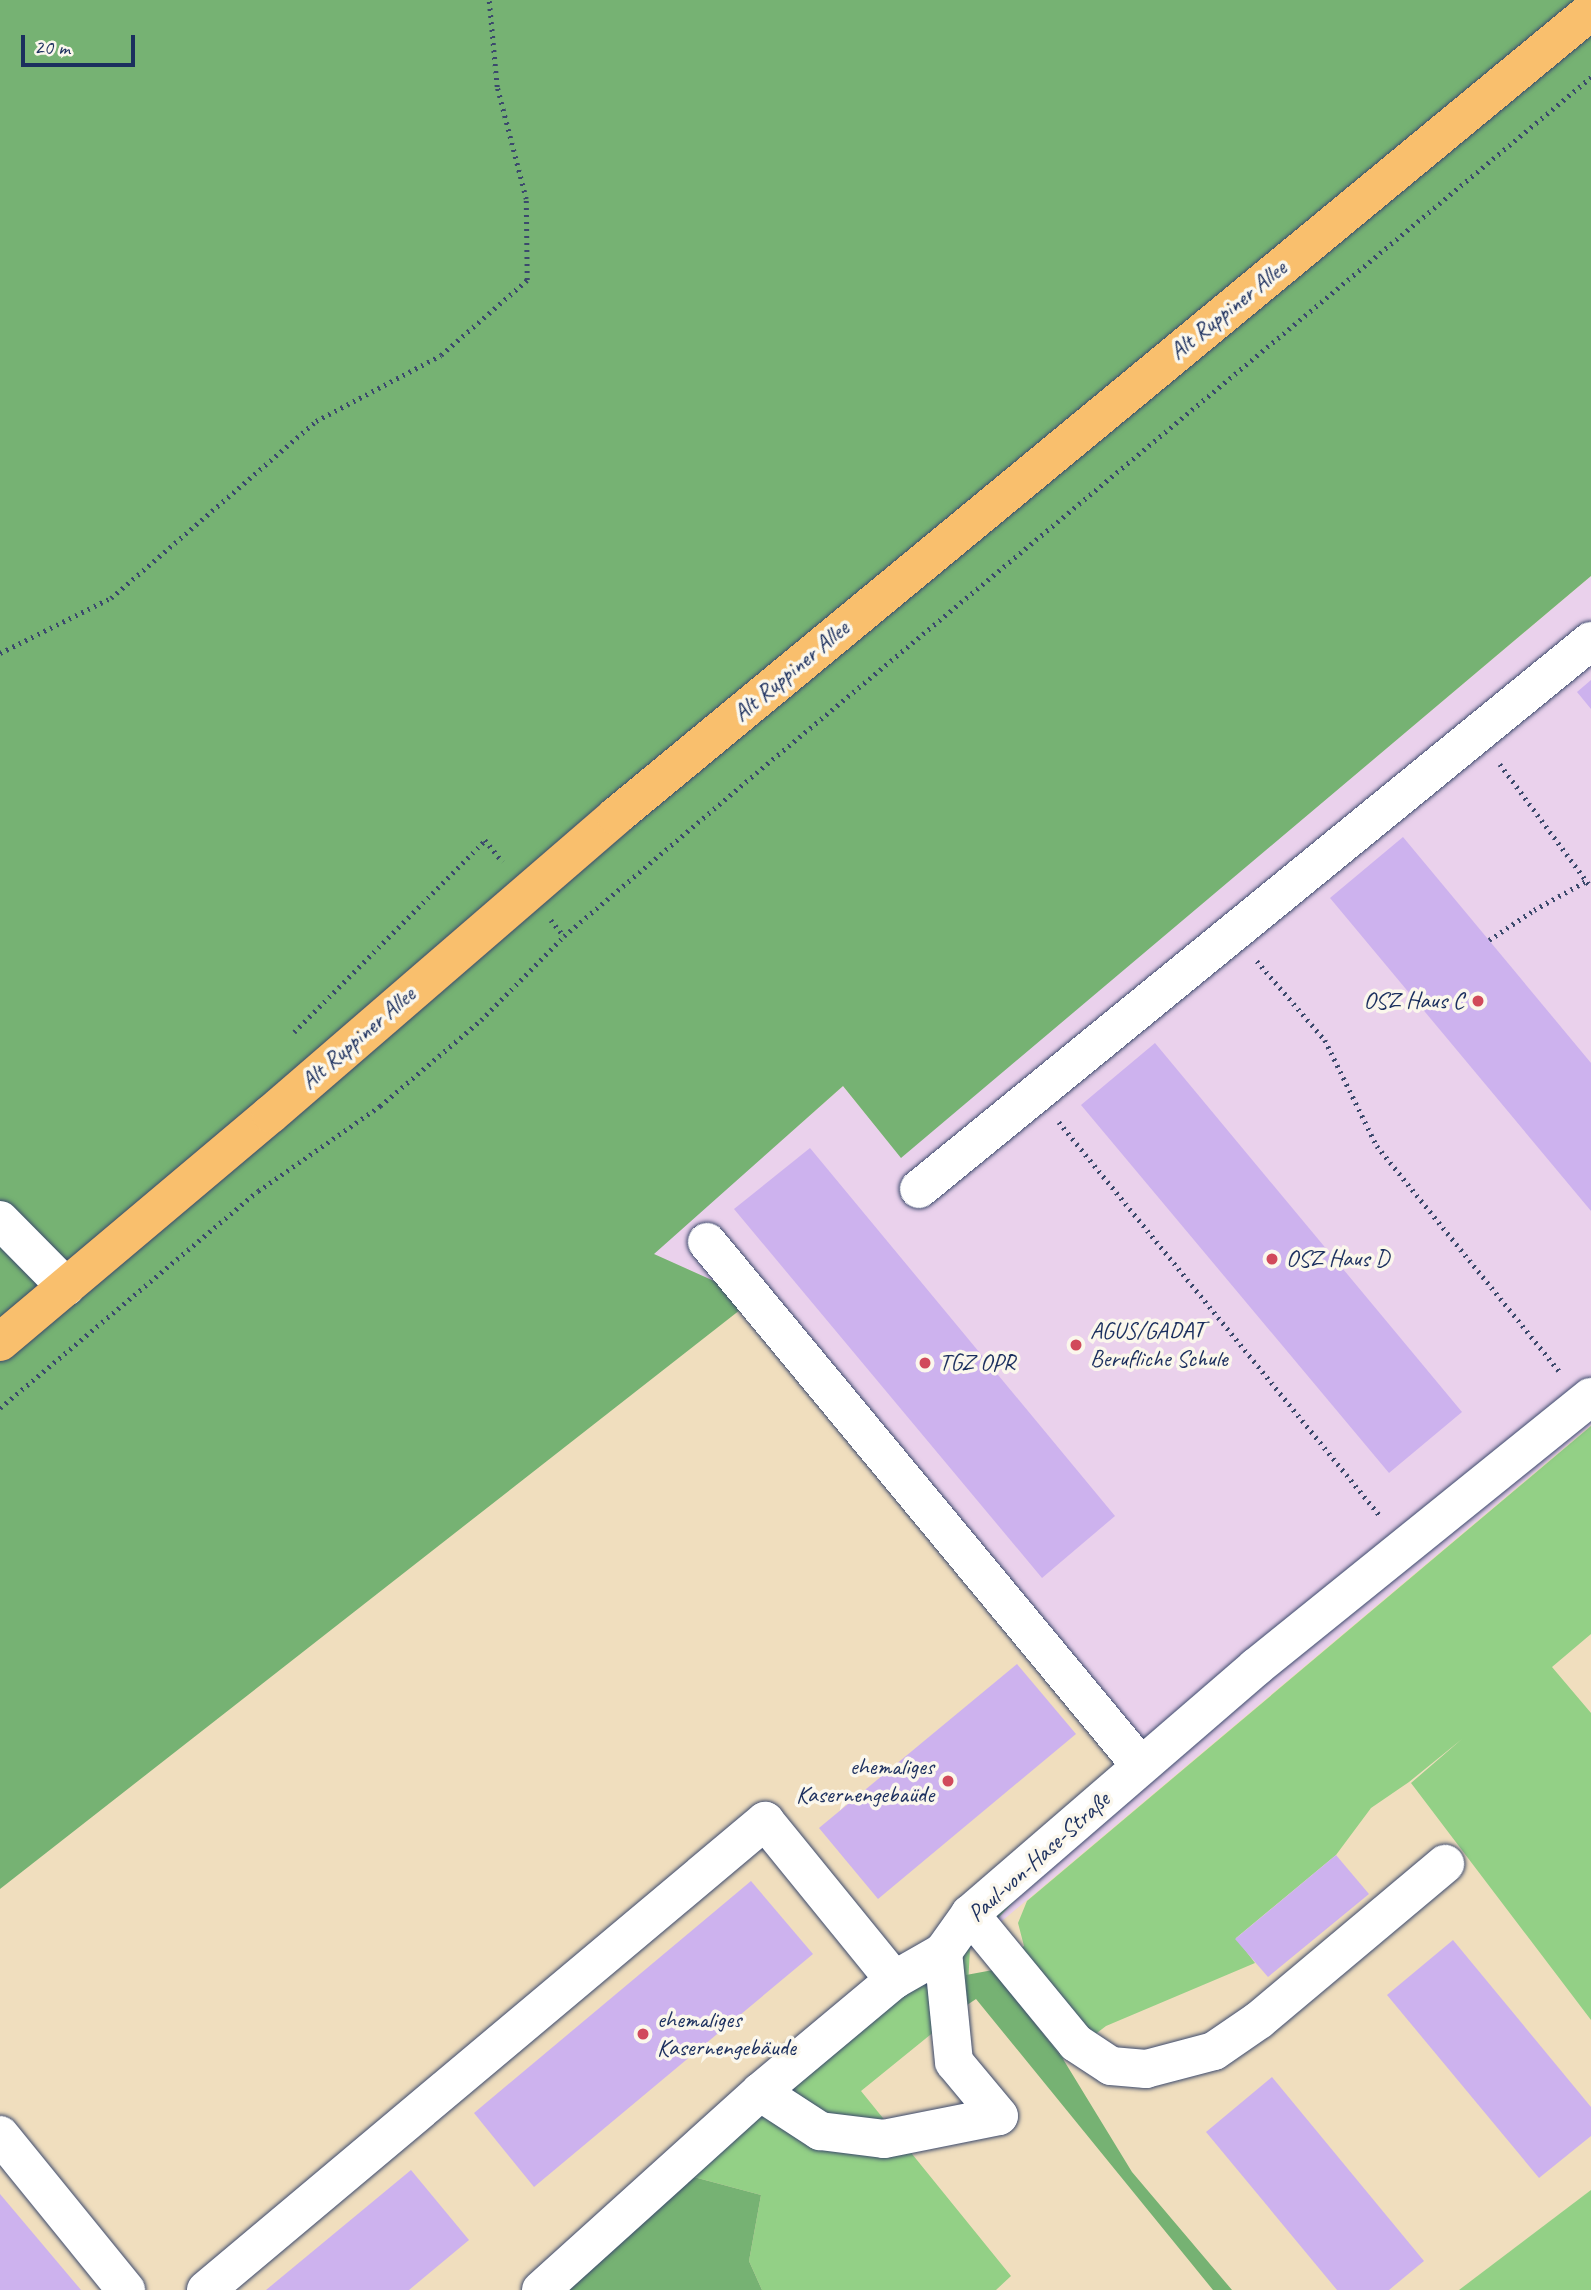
<!DOCTYPE html>
<meta charset="utf-8">
<style>
body{margin:0}
#map{position:relative;width:1591px;height:2290px;overflow:hidden;background:#f0debe;font-family:Caveat,sans-serif}
div>[style]{position:absolute}
[style*='--x']{left:calc(var(--x)*1px);top:calc(var(--y)*1px);width:calc(var(--w)*1px);rotate:calc(var(--a)*1deg)}
.built>*{inset:0;background:#ead1ec}
.green>*{inset:0;background:#93d086}
.forest>*{inset:0;background:#76b273}
.building>*{inset:0;background:#cdb2ee}
.path>*{height:4.5px;margin-top:-2.25px;transform-origin:0;background:repeating-linear-gradient(90deg,#3b496c 0 2px,transparent 0 7px)}
.roads{filter:drop-shadow(0 0 2px #3b496c) drop-shadow(0 0 2px #3b496c)}
.minor>*{height:38px;margin:-19px;padding:0 19px;transform-origin:19px;border-radius:19px;background:#fff}
.major>*{height:38px;margin:-19px;padding:0 19px;transform-origin:19px;border-radius:19px;background:#f9bf6d}
.dots>*{width:19px;height:19px;translate:-50% -50%;box-sizing:border-box;border:4px solid #fbf7ec;border-radius:50%}
span{translate:-50% -50%;white-space:nowrap;text-align:center;line-height:1.15;-webkit-text-stroke:7px #fbf7ec;paint-order:stroke}
.street-label{font-size:24px;color:#1b2f5e}
.poi-label{font-size:24px;color:#1b2f5e}
.right{translate:-100% -50%;text-align:right}
.left{translate:0 -50%;text-align:left}
.scale{position:absolute;left:21px;top:35px;width:114px;height:32px;box-sizing:border-box;border:4px solid #1b2f5e;border-top:0;padding-left:9px;font-size:21px;line-height:24px;white-space:nowrap;color:#1b2f5e;-webkit-text-stroke:5px #fbf7ec;paint-order:stroke}
</style>
<div id="map">
<div class="built">
<div style="clip-path:polygon(1591px 576px,1591px 1425px,970px 1948px,1141px 1766px,754px 1299px,653px 1254px,843px 1086px,901px 1157px)"></div>
</div>
<div class="green">
<div style="clip-path:polygon(1591px 1426px,1591px 1634px,1552px 1667px,1591px 1713px,1591px 2020px,1411px 1783px,1462px 1739px,1409px 1782px,1371px 1808px,1336px 1855px,1236px 1938px,1255px 1963px,1106px 2026px,1063px 2059px,993px 1970px,1024px 1946px,1018px 1923px,1027px 1901px)"></div>
<div style="clip-path:polygon(1141px 1766px,970px 1948px,967px 2005px,861px 2091px,1011px 2276px,996px 2290px,762px 2290px,749px 2261px,761px 2195px,690px 2176px)"></div>
<div style="clip-path:polygon(1591px 2190px,1591px 2290px,1459px 2290px)"></div>
</div>
<div class="forest">
<div style="clip-path:polygon(0 0,1591px 0,1591px 576px,901px 1158px,843px 1086px,654px 1254px,754px 1299px,0 1889px)"></div>
<div style="clip-path:polygon(993px 1970px,1063px 2059px,1132px 2172px,1232px 2290px,1213px 2290px,976px 1999px,967px 2005px,966px 1975px)"></div>
<div style="clip-path:polygon(690px 2176px,761px 2195px,749px 2261px,762px 2290px,553px 2290px)"></div>
</div>
<div class="building">
<div style="clip-path:polygon(1591px 680px,1591px 709px,1577px 692px)"></div>
<div style="clip-path:polygon(1403px 837px,1591px 1063px,1591px 1211px,1330px 898px)"></div>
<div style="clip-path:polygon(1155px 1043px,1462px 1412px,1389px 1473px,1081px 1105px)"></div>
<div style="clip-path:polygon(810px 1148px,1115px 1516px,1042px 1578px,734px 1209px)"></div>
<div style="clip-path:polygon(1017px 1664px,1076px 1734px,878px 1899px,819px 1828px)"></div>
<div style="clip-path:polygon(1336px 1855px,1369px 1894px,1268px 1977px,1235px 1939px)"></div>
<div style="clip-path:polygon(751px 1881px,813px 1954px,534px 2187px,474px 2113px)"></div>
<div style="clip-path:polygon(1453px 1940px,1591px 2107px,1591px 2136px,1539px 2178px,1387px 1995px)"></div>
<div style="clip-path:polygon(1272px 2077px,1424px 2261px,1389px 2290px,1337px 2290px,1206px 2132px)"></div>
<div style="clip-path:polygon(411px 2170px,469px 2240px,409px 2290px,266px 2290px)"></div>
<div style="clip-path:polygon(0 2194px,81px 2290px,0 2290px)"></div>
</div>
<div class="path">
<div style="--x:0;--y:653;--w:124;--a:-26.4"></div>
<div style="--x:111;--y:598;--w:271;--a:-40.8"></div>
<div style="--x:316;--y:421;--w:141;--a:-27.8"></div>
<div style="--x:441;--y:355;--w:114;--a:-41.1"></div>
<div style="--x:527;--y:280;--w:81;--a:-90.7"></div>
<div style="--x:526;--y:199;--w:116;--a:-104.5"></div>
<div style="--x:497;--y:87;--w:87;--a:-95.3"></div>
<div style="--x:1500;--y:764;--w:153;--a:53.5"></div>
<div style="--x:551;--y:920;--w:21;--a:51"></div>
<div style="--x:1489;--y:940;--w:54;--a:-33.7"></div>
<div style="--x:1534;--y:910;--w:60;--a:-29.1"></div>
<div style="--x:1257;--y:961;--w:104;--a:49.3"></div>
<div style="--x:1325;--y:1040;--w:118;--a:63.9"></div>
<div style="--x:1377;--y:1146;--w:291;--a:51"></div>
<div style="--x:294;--y:1032;--w:271;--a:-45.1"></div>
<div style="--x:485;--y:840;--w:28;--a:51"></div>
<div style="--x:1059;--y:1122;--w:510;--a:50.81"></div>
<div style="--x:0;--y:1408;--w:337;--a:-40.1"></div>
<div style="--x:258;--y:1191;--w:149;--a:-34.9"></div>
<div style="--x:380;--y:1106;--w:133;--a:-40.4"></div>
<div style="--x:481;--y:1020;--w:118;--a:-45.3"></div>
<div style="--x:564;--y:936;--w:252;--a:-40.3"></div>
<div style="--x:756;--y:773;--w:1087;--a:-39.81"></div>
</div>
<div class="roads">
<div class="minor">
<div style="--x:919;--y:1189;--w:867;--a:-39.2"></div>
<div style="--x:0;--y:1220;--w:94;--a:45.4"></div>
<div style="--x:707;--y:1242;--w:680;--a:50.37"></div>
<div style="--x:970;--y:1914;--w:167;--a:50.6"></div>
<div style="--x:1076;--y:2043;--w:42;--a:33.3"></div>
<div style="--x:1111;--y:2066;--w:35;--a:5"></div>
<div style="--x:1146;--y:2069;--w:70;--a:-14.8"></div>
<div style="--x:1214;--y:2051;--w:55;--a:-34.6"></div>
<div style="--x:1259;--y:2020;--w:243;--a:-40"></div>
<div style="--x:760;--y:2092;--w:72;--a:33"></div>
<div style="--x:820;--y:2131;--w:64;--a:7.1"></div>
<div style="--x:884;--y:2139;--w:117;--a:-11.3"></div>
<div style="--x:999;--y:2116;--w:70;--a:-129.8"></div>
<div style="--x:954;--y:2062;--w:111;--a:-95.7"></div>
<div style="--x:0;--y:2135;--w:200;--a:50.9"></div>
<div style="--x:206;--y:2290;--w:730;--a:-40"></div>
<div style="--x:765;--y:1821;--w:205;--a:50.9"></div>
<div style="--x:541;--y:2290;--w:295;--a:-42.1"></div>
<div style="--x:760;--y:2092;--w:175;--a:-39.9"></div>
<div style="--x:894;--y:1980;--w:56;--a:-29.7"></div>
<div style="--x:943;--y:1952;--w:47;--a:-54.6"></div>
<div style="--x:970;--y:1914;--w:378;--a:-40.8"></div>
<div style="--x:1256;--y:1667;--w:430;--a:-38.9"></div>
</div>
<div class="major">
<div style="--x:0;--y:1342;--w:354;--a:-40.1"></div>
<div style="--x:271;--y:1114;--w:456;--a:-40.8"></div>
<div style="--x:616;--y:816;--w:1264;--a:-39.54"></div>
</div>
</div>
<div class="dots">
<div style="left:1478px;top:1001px;background:#d1495b"></div>
<div style="left:1272px;top:1259px;background:#d1495b"></div>
<div style="left:1076px;top:1345px;background:#d1495b"></div>
<div style="left:925px;top:1363px;background:#d1495b"></div>
<div style="left:948px;top:1781px;background:#d1495b"></div>
<div style="left:643px;top:2034px;background:#d1495b"></div>
</div>
<div class="street-label">
<span style="left:1228px;top:310px;rotate:-39deg">Alt Ruppiner Allee</span>
<span style="left:791px;top:671px;rotate:-40deg">Alt Ruppiner Allee</span>
<span style="left:358px;top:1038px;rotate:-41deg">Alt Ruppiner Allee</span>
<span style="left:1039px;top:1857px;rotate:-42deg">Paul-von-Hase-Straße</span>
</div>
<div class="poi-label">
<span class="right" style="left:1464px;top:1001px">OSZ Haus C</span>
<span class="left" style="left:1286px;top:1259px">OSZ Haus D</span>
<span class="left" style="left:1090px;top:1345px">AGUS/GADAT<br>Berufliche Schule</span>
<span class="left" style="left:939px;top:1363px">TGZ OPR</span>
<span class="right" style="left:934px;top:1781px">ehemaliges<br>Kasernengebaüde</span>
<span class="left" style="left:657px;top:2034px">ehemaliges<br>Kasernengebäude</span>
</div>
<div class="scale">20 m</div>
</div>
